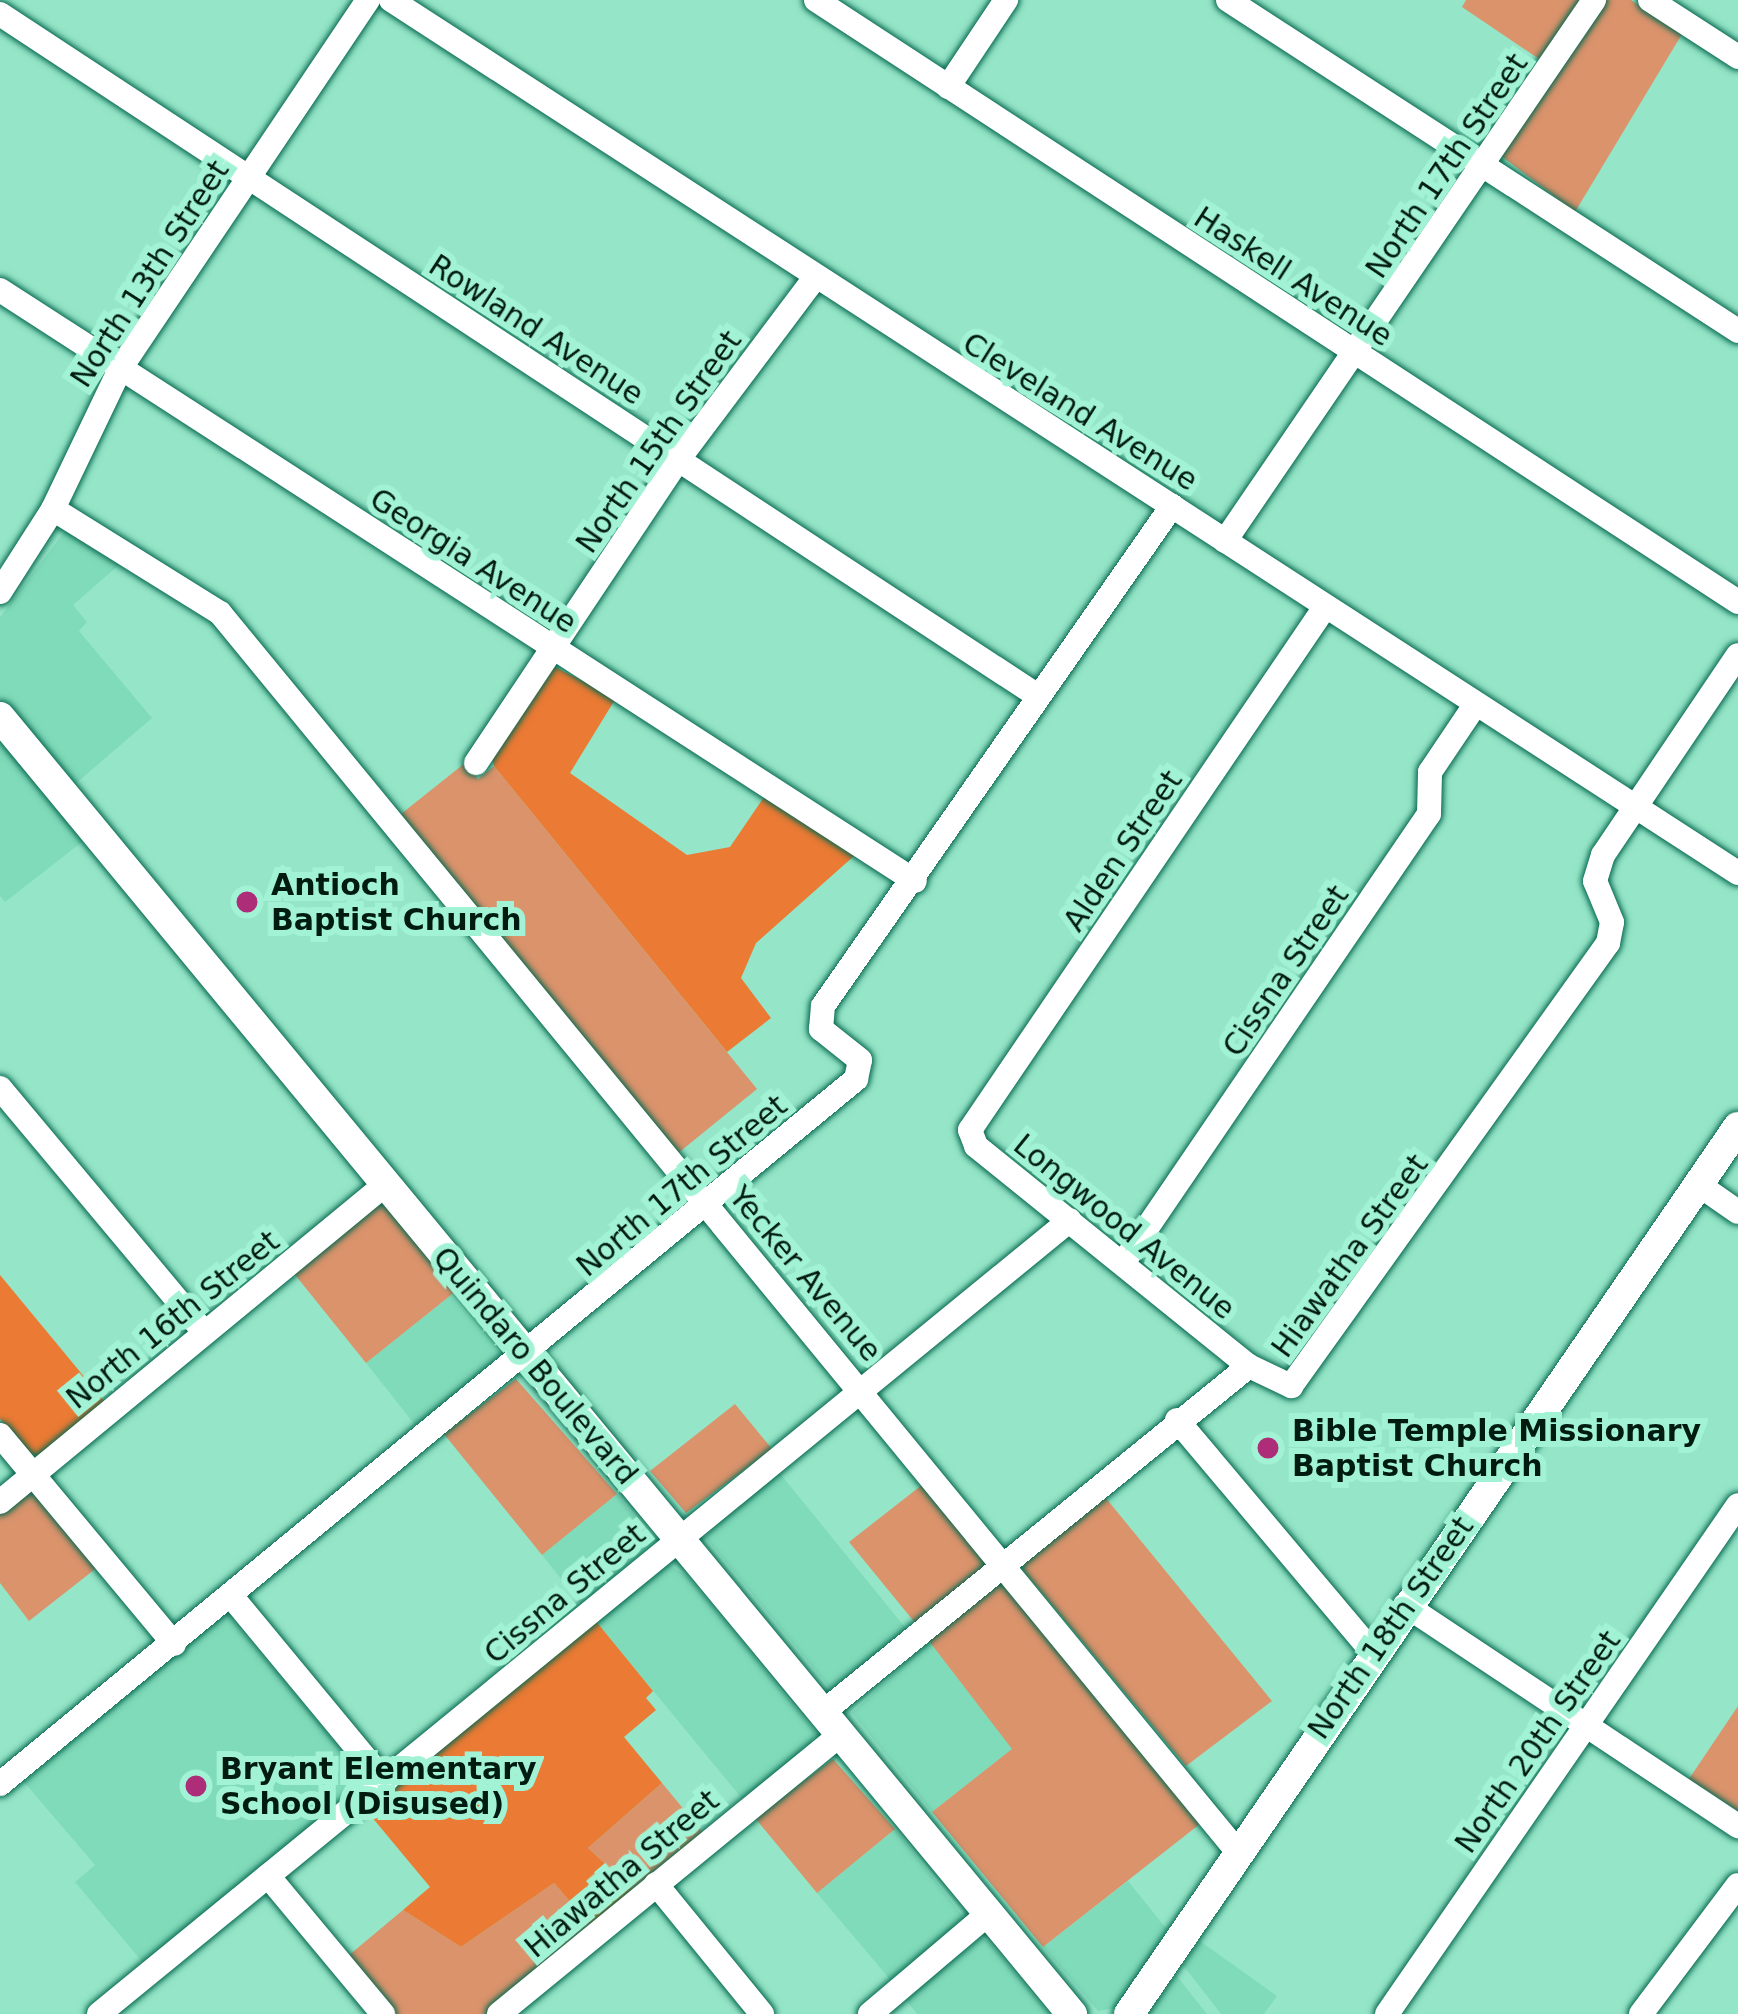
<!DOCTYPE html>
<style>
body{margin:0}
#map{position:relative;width:1738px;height:2014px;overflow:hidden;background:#95e6c8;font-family:"DejaVu Sans",sans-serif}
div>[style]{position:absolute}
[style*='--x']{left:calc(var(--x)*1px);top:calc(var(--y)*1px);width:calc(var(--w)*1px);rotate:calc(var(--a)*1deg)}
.built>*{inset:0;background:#80dbba}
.green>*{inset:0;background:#db936c}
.forest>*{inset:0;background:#eb7a34}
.roads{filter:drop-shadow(0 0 3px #04664d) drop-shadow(0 0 3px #04664d)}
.minor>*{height:24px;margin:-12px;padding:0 12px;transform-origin:12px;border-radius:12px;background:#fff}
.major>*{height:30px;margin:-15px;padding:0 15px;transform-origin:15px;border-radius:15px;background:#fff}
.dots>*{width:33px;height:33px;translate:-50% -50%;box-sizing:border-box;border:6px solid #a2f3d5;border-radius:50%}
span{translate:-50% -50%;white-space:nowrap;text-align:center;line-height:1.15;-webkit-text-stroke:12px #a2f3d5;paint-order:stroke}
.street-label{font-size:30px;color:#001b11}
.poi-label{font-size:30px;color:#001b11;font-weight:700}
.left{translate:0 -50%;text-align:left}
</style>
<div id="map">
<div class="built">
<div style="clip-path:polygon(65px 531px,119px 565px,73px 605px,87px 622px,79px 631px,152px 718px,74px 785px,0 698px,0 617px)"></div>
<div style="clip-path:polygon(0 736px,86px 839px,5px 902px,0 896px)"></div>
<div style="clip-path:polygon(456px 1291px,506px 1353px,419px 1430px,366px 1363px)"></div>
<div style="clip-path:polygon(778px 1471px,908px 1631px,838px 1688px,829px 1687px,705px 1537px)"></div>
<div style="clip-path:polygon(617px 1494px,654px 1542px,582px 1605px,542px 1555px)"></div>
<div style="clip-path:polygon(667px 1564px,687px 1576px,815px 1732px,810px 1746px,744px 1801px,595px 1620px)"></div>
<div style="clip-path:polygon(226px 1613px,367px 1781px,145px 1965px,75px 1882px,95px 1865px,24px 1782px)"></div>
<div style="clip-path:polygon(929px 1641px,1013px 1749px,932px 1812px,852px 1713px)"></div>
<div style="clip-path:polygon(895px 1829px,965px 1919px,893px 1983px,817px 1893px)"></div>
<div style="clip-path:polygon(1128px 1881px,1170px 1933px,1121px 2007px,1098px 2011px,1043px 1947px)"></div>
<div style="clip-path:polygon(981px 1938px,988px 1941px,1049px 2014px,917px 2014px,905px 1999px)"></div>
<div style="clip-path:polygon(1200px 1941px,1277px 1996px,1264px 2014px,1221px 2014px,1183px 1965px)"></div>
<div style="clip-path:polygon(1176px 1975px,1207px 2014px,1149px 2014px)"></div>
</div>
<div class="green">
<div style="clip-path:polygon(1466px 0,1584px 0,1542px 61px,1462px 7px)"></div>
<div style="clip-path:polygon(1605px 0,1631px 0,1682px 34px,1575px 212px,1500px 155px)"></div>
<div style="clip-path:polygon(465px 763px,478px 779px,494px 766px,757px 1089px,677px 1154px,401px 814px)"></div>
<div style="clip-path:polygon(383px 1201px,456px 1291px,366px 1363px,292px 1271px)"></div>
<div style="clip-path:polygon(516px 1379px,617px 1494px,542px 1555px,444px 1434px)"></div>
<div style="clip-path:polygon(735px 1404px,772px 1449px,686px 1513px,650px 1471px)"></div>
<div style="clip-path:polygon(927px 1481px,989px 1565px,916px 1624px,849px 1542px)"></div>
<div style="clip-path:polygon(30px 1490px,99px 1566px,29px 1621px,0 1583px,0 1514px)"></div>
<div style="clip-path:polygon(1105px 1497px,1272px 1701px,1186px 1766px,1023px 1570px,1024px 1560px)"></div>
<div style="clip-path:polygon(1004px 1580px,1205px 1820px,1043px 1947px,932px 1812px,1012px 1749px,929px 1641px)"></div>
<div style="clip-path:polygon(1738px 1706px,1738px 1811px,1689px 1779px)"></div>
<div style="clip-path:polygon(833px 1759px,895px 1829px,817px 1893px,755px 1818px)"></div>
<div style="clip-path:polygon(662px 1783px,705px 1835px,634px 1890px,588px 1848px)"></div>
<div style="clip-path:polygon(554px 1883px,591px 1926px,485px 2014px,395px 2014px,348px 1956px,403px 1910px,461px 1947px)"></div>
</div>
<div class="forest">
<div style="clip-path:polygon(551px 665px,616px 698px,570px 773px,687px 855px,730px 847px,764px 797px,854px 856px,756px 943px,741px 978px,771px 1018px,727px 1052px,494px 766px,491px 755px)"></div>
<div style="clip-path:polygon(0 1275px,105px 1402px,40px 1456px,30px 1454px,0 1419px)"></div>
<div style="clip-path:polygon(595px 1620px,653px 1691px,646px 1698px,656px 1710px,624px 1737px,662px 1783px,588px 1848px,634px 1890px,591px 1926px,554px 1883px,461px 1947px,403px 1910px,430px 1887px,366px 1810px)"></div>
</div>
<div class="roads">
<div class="minor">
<div style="--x:391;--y:0;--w:1605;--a:32.95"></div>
<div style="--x:816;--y:0;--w:1101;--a:33.14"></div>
<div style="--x:1228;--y:0;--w:608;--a:32.98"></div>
<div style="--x:1650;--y:0;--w:105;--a:32.9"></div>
<div style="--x:0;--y:14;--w:1242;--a:33.31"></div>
<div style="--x:948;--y:87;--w:105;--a:-56.3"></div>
<div style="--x:0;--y:290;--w:1089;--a:32.86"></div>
<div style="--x:53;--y:509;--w:197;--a:31.9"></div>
<div style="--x:220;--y:613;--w:1602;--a:50.6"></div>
<div style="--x:1225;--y:541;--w:655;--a:-55.7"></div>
<div style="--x:0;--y:592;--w:98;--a:-57.4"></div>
<div style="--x:53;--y:509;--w:155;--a:-64.4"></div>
<div style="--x:120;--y:369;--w:445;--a:-56.1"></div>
<div style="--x:1325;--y:607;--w:632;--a:124.17"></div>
<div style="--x:970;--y:1130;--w:17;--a:69"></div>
<div style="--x:976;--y:1146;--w:351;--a:38.9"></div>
<div style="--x:1249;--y:1366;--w:47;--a:25.5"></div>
<div style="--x:1291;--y:1386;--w:545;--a:-54.41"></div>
<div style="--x:1608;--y:943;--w:21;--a:-79"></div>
<div style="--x:1612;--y:922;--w:44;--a:-112.5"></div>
<div style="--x:1595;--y:881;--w:27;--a:-73"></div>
<div style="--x:1603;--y:855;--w:241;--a:-56"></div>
<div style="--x:476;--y:763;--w:364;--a:-56.3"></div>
<div style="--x:678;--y:460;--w:226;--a:-53.1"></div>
<div style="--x:0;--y:1088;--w:318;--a:50.1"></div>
<div style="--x:1699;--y:1185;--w:47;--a:34.7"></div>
<div style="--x:1123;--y:1263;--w:543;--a:-55.73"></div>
<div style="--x:1429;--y:814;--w:42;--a:-88.6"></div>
<div style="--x:1430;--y:772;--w:81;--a:-56.1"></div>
<div style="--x:1177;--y:1420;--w:304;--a:49.9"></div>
<div style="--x:0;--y:1435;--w:272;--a:50.2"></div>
<div style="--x:0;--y:1502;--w:498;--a:-39.5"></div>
<div style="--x:232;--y:1597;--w:240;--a:50.4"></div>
<div style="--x:1405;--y:1605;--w:400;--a:33.6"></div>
<div style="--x:822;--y:1713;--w:550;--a:-39.1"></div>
<div style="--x:0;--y:1784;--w:1109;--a:-39.47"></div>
<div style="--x:856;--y:1079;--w:19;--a:-78"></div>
<div style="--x:860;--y:1060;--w:50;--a:-141.5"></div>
<div style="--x:821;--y:1029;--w:23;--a:-85"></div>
<div style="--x:823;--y:1006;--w:610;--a:-55.08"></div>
<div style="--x:268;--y:1876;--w:180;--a:50.2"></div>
<div style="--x:656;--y:1884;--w:168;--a:50.8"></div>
<div style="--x:99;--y:2014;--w:1254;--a:-39.27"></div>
<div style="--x:499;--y:2014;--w:441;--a:-39.3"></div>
<div style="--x:870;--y:2014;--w:155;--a:-40.3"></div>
<div style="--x:1387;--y:2014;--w:618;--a:-55.41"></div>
<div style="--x:1641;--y:2014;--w:161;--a:-53.1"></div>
</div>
<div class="major">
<div style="--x:0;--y:717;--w:1683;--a:50.43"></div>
<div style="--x:1129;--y:2014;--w:1076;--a:-55.53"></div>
</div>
</div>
<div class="dots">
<div style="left:247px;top:902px;background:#ad2d79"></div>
<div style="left:1268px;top:1448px;background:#ad2d79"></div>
<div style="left:196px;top:1786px;background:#ad2d79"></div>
</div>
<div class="street-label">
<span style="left:1447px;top:166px;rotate:-56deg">North 17th Street</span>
<span style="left:150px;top:274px;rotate:-57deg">North 13th Street</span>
<span style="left:1293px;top:277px;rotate:33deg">Haskell Avenue</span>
<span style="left:536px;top:330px;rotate:33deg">Rowland Avenue</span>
<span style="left:1080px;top:412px;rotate:32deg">Cleveland Avenue</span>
<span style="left:659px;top:442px;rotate:-55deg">North 15th Street</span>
<span style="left:473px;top:561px;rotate:33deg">Georgia Avenue</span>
<span style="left:1123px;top:851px;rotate:-56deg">Alden Street</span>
<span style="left:1286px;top:971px;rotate:-56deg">Cissna Street</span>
<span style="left:682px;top:1186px;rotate:-40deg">North 17th Street</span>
<span style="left:1124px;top:1227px;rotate:39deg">Longwood Avenue</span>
<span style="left:1350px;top:1256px;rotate:-54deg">Hiawatha Street</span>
<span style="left:805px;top:1274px;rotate:50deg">Yecker Avenue</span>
<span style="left:173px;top:1320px;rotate:-39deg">North 16th Street</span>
<span style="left:535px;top:1366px;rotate:50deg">Quindaro Boulevard</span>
<span style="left:565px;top:1594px;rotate:-40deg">Cissna Street</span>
<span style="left:1391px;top:1628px;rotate:-55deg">North 18th Street</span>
<span style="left:1538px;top:1742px;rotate:-55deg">North 20th Street</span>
<span style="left:622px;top:1874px;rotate:-40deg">Hiawatha Street</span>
</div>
<div class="poi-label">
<span class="left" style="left:271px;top:902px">Antioch<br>Baptist Church</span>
<span class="left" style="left:1292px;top:1448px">Bible Temple Missionary<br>Baptist Church</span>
<span class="left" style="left:220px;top:1786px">Bryant Elementary<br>School (Disused)</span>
</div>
</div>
